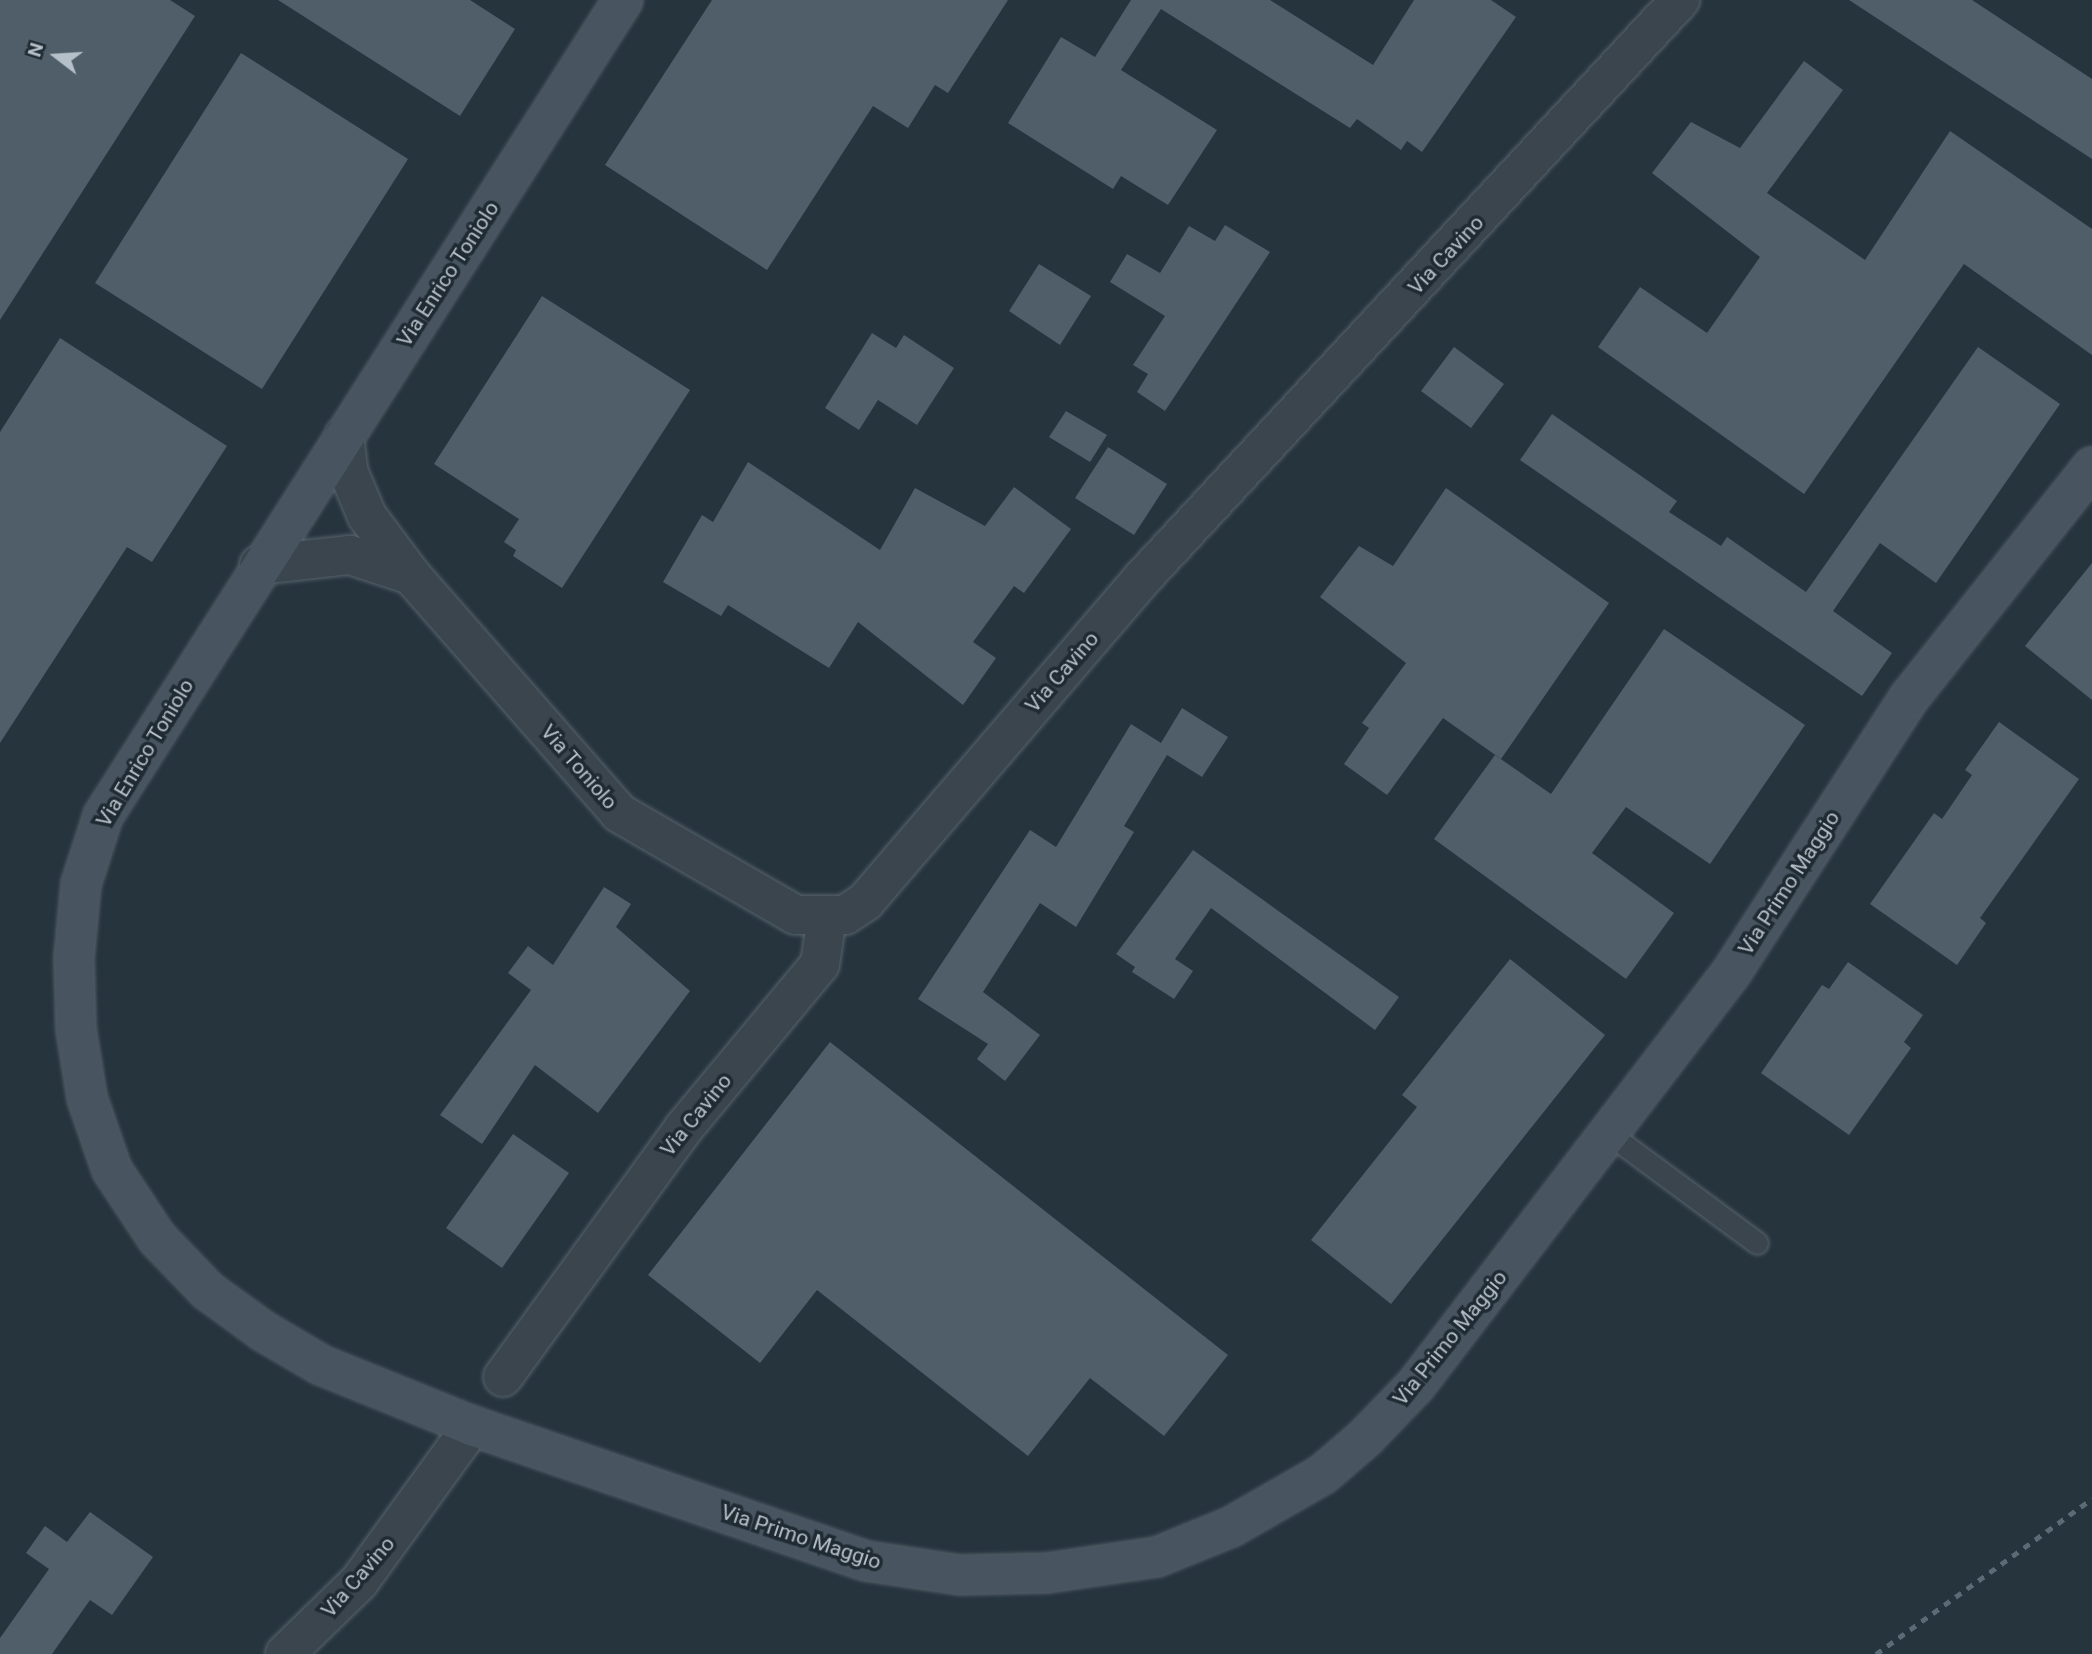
<!DOCTYPE html>
<style>
body{margin:0}
#map{position:relative;width:2092px;height:1654px;overflow:hidden;background:#26343e;font-family:Roboto,sans-serif}
div>[style]{position:absolute}
[style*='--x']{left:calc(var(--x)*1px);top:calc(var(--y)*1px);width:calc(var(--w)*1px);rotate:calc(var(--a)*1deg)}
.building>*{inset:0;background:#4f5e69}
.roads{filter:drop-shadow(0 0 2px #58636c) drop-shadow(0 0 2px #58636c)}
.lane>*{height:21px;margin:-10.5px;padding:0 10.5px;transform-origin:10.5px;border-radius:10.5px;background:#3a454e}
.street>*{height:38px;margin:-19px;padding:0 19px;transform-origin:19px;border-radius:19px;background:#3a454e}
.secondary>*{height:38px;margin:-19px;padding:0 19px;transform-origin:19px;border-radius:19px;background:#485561}
.rail>*{height:5px;margin-top:-2.5px;transform-origin:0;background:repeating-linear-gradient(90deg,#5c6a75 0 7px,transparent 0 14px)}
span{translate:-50% -50%;white-space:nowrap;text-align:center;line-height:1.15;-webkit-text-stroke:7px #1f2a33;paint-order:stroke}
.street-label{font-size:21px;color:#b6c0c9}
.north{position:absolute;left:21px;top:21px;width:70px;height:70px;-webkit-text-stroke:5px #1f2a33;paint-order:stroke;rotate:287deg;font-size:19px;font-weight:700;line-height:28px;text-align:center;color:#b6c0c9}
.north::after{content:'';display:block;margin:auto;width:24px;height:32px;background:#b6c0c9;clip-path:polygon(50% 0,100% 100%,50% 72%,0 100%)}
</style>
<div id="map">
<div class="building">
<div style="clip-path:polygon(0 0,170px 0,195px 16px,0 320px)"></div>
<div style="clip-path:polygon(278px 0,470px 0,515px 29px,460px 116px)"></div>
<div style="clip-path:polygon(712px 0,1008px 0,948px 93px,935px 85px,908px 128px,873px 106px,767px 270px,605px 165px)"></div>
<div style="clip-path:polygon(1131px 0,1270px 0,1373px 65px,1414px 0,1491px 0,1516px 17px,1422px 152px,1407px 141px,1401px 150px,1357px 119px,1350px 128px,1161px 9px,1121px 70px,1217px 130px,1168px 205px,1121px 176px,1113px 189px,1008px 123px,1061px 37px,1095px 57px)"></div>
<div style="clip-path:polygon(1849px 0,1972px 0,2092px 79px,2092px 159px)"></div>
<div style="clip-path:polygon(241px 53px,408px 159px,262px 389px,95px 283px)"></div>
<div style="clip-path:polygon(1804px 61px,1843px 90px,1767px 193px,1865px 260px,1950px 131px,2092px 229px,2092px 355px,1964px 264px,1804px 494px,1598px 347px,1640px 287px,1707px 333px,1760px 257px,1652px 173px,1691px 122px,1740px 148px)"></div>
<div style="clip-path:polygon(1225px 225px,1270px 252px,1165px 411px,1137px 392px,1148px 374px,1133px 365px,1165px 316px,1110px 282px,1127px 254px,1160px 273px,1189px 226px,1215px 241px)"></div>
<div style="clip-path:polygon(1039px 264px,1091px 296px,1060px 345px,1009px 311px)"></div>
<div style="clip-path:polygon(542px 296px,690px 390px,562px 588px,513px 556px,516px 550px,504px 542px,519px 519px,434px 464px)"></div>
<div style="clip-path:polygon(872px 333px,896px 348px,904px 335px,954px 368px,917px 425px,878px 400px,859px 430px,825px 408px)"></div>
<div style="clip-path:polygon(60px 338px,227px 446px,152px 562px,127px 547px,0 743px,0 432px)"></div>
<div style="clip-path:polygon(1454px 347px,1504px 384px,1471px 428px,1421px 391px)"></div>
<div style="clip-path:polygon(1978px 347px,2060px 404px,1936px 583px,1880px 543px,1833px 611px,1892px 653px,1862px 696px,1520px 460px,1552px 414px,1677px 501px,1669px 512px,1721px 546px,1727px 537px,1806px 592px)"></div>
<div style="clip-path:polygon(1066px 411px,1107px 435px,1090px 462px,1049px 437px)"></div>
<div style="clip-path:polygon(1108px 447px,1167px 484px,1134px 535px,1075px 498px)"></div>
<div style="clip-path:polygon(748px 462px,880px 550px,915px 488px,985px 526px,1014px 487px,1071px 529px,1024px 593px,1014px 586px,973px 642px,996px 658px,963px 705px,858px 622px,829px 668px,728px 605px,721px 616px,663px 582px,702px 515px,713px 522px)"></div>
<div style="clip-path:polygon(1446px 488px,1609px 603px,1501px 759px,1443px 718px,1387px 795px,1344px 764px,1369px 728px,1362px 723px,1406px 663px,1320px 597px,1359px 546px,1393px 566px)"></div>
<div style="clip-path:polygon(2092px 563px,2092px 700px,2025px 646px)"></div>
<div style="clip-path:polygon(1664px 629px,1805px 725px,1710px 864px,1626px 807px,1592px 853px,1674px 913px,1626px 979px,1434px 839px,1495px 755px,1551px 794px)"></div>
<div style="clip-path:polygon(1182px 708px,1228px 737px,1202px 777px,1167px 755px,1124px 826px,1134px 832px,1076px 927px,1040px 903px,983px 992px,1040px 1035px,1005px 1081px,977px 1059px,988px 1044px,918px 999px,1030px 830px,1056px 847px,1131px 724px,1161px 743px)"></div>
<div style="clip-path:polygon(1999px 722px,2079px 779px,1980px 918px,1986px 923px,1957px 965px,1870px 904px,1934px 813px,1942px 819px,1972px 775px,1965px 770px)"></div>
<div style="clip-path:polygon(1193px 850px,1399px 997px,1375px 1030px,1211px 908px,1175px 959px,1193px 971px,1174px 999px,1132px 972px,1135px 967px,1116px 954px)"></div>
<div style="clip-path:polygon(604px 887px,631px 904px,616px 927px,690px 991px,598px 1113px,535px 1065px,482px 1144px,440px 1115px,531px 990px,508px 973px,528px 946px,553px 965px)"></div>
<div style="clip-path:polygon(1510px 959px,1605px 1035px,1391px 1304px,1311px 1240px,1417px 1107px,1402px 1095px)"></div>
<div style="clip-path:polygon(1848px 962px,1923px 1015px,1904px 1042px,1911px 1048px,1849px 1135px,1761px 1073px,1822px 985px,1829px 989px)"></div>
<div style="clip-path:polygon(830px 1042px,1228px 1355px,1164px 1436px,1090px 1378px,1028px 1456px,817px 1290px,760px 1363px,648px 1275px)"></div>
<div style="clip-path:polygon(513px 1134px,569px 1173px,502px 1268px,446px 1228px)"></div>
<div style="clip-path:polygon(90px 1512px,153px 1557px,112px 1615px,90px 1600px,52px 1654px,0 1654px,0 1638px,49px 1569px,26px 1553px,45px 1526px,67px 1542px)"></div>
</div>
<div class="roads">
<div class="lane">
<div style="--x:1608;--y:1133;--w:185;--a:36.4"></div>
</div>
<div class="street">
<div style="--x:344;--y:436;--w:35;--a:83"></div>
<div style="--x:348;--y:471;--w:49;--a:67.1"></div>
<div style="--x:367;--y:516;--w:74;--a:53.3"></div>
<div style="--x:411;--y:575;--w:316;--a:48.8"></div>
<div style="--x:619;--y:813;--w:204;--a:30"></div>
<div style="--x:796;--y:915;--w:49;--a:0"></div>
<div style="--x:845;--y:915;--w:24;--a:-33"></div>
<div style="--x:865;--y:902;--w:421;--a:-49.4"></div>
<div style="--x:1139;--y:582;--w:795;--a:-47.09"></div>
<div style="--x:259;--y:565;--w:92;--a:-6.3"></div>
<div style="--x:350;--y:555;--w:64;--a:18.2"></div>
<div style="--x:503;--y:1377;--w:306;--a:-54"></div>
<div style="--x:683;--y:1129;--w:214;--a:-50.3"></div>
<div style="--x:820;--y:964;--w:48;--a:-81.5"></div>
<div style="--x:285;--y:1654;--w:103;--a:-44.2"></div>
<div style="--x:359;--y:1582;--w:193;--a:-54.1"></div>
</div>
<div class="secondary">
<div style="--x:623;--y:0;--w:968;--a:122.51"></div>
<div style="--x:103;--y:816;--w:71;--a:107.9"></div>
<div style="--x:81;--y:884;--w:74;--a:95.4"></div>
<div style="--x:74;--y:958;--w:71;--a:88.4"></div>
<div style="--x:76;--y:1029;--w:70;--a:80.9"></div>
<div style="--x:87;--y:1098;--w:76;--a:70.9"></div>
<div style="--x:112;--y:1170;--w:82;--a:56.5"></div>
<div style="--x:157;--y:1238;--w:74;--a:46.1"></div>
<div style="--x:208;--y:1291;--w:68;--a:36"></div>
<div style="--x:263;--y:1331;--w:67;--a:30.4"></div>
<div style="--x:321;--y:1365;--w:163;--a:22"></div>
<div style="--x:472;--y:1426;--w:416;--a:18.9"></div>
<div style="--x:866;--y:1561;--w:95;--a:8.5"></div>
<div style="--x:960;--y:1575;--w:87;--a:-1.3"></div>
<div style="--x:1047;--y:1573;--w:111;--a:-8.3"></div>
<div style="--x:1157;--y:1557;--w:80;--a:-22.1"></div>
<div style="--x:1231;--y:1527;--w:106;--a:-29.9"></div>
<div style="--x:1323;--y:1474;--w:55;--a:-40.6"></div>
<div style="--x:1365;--y:1438;--w:74;--a:-46.1"></div>
<div style="--x:1416;--y:1385;--w:519;--a:-52.6"></div>
<div style="--x:1731;--y:973;--w:328;--a:-57.1"></div>
<div style="--x:1909;--y:698;--w:295;--a:-51.6"></div>
</div>
</div>
<div class="rail">
<div style="--x:1876;--y:1654;--w:266;--a:-35.7"></div>
</div>
<div class="street-label">
<span style="left:1446px;top:255px;rotate:-47deg">Via Cavino</span>
<span style="left:448px;top:274px;rotate:-57deg">Via Enrico Toniolo</span>
<span style="left:1062px;top:672px;rotate:-49deg">Via Cavino</span>
<span style="left:145px;top:753px;rotate:-59deg">Via Enrico Toniolo</span>
<span style="left:579px;top:767px;rotate:49deg">Via Toniolo</span>
<span style="left:1789px;top:883px;rotate:-57deg">Via Primo Maggio</span>
<span style="left:696px;top:1115px;rotate:-51deg">Via Cavino</span>
<span style="left:1450px;top:1338px;rotate:-51deg">Via Primo Maggio</span>
<span style="left:801px;top:1537px;rotate:18deg">Via Primo Maggio</span>
<span style="left:358px;top:1577px;rotate:-49deg">Via Cavino</span>
</div>
<div class="north">N</div>
</div>
